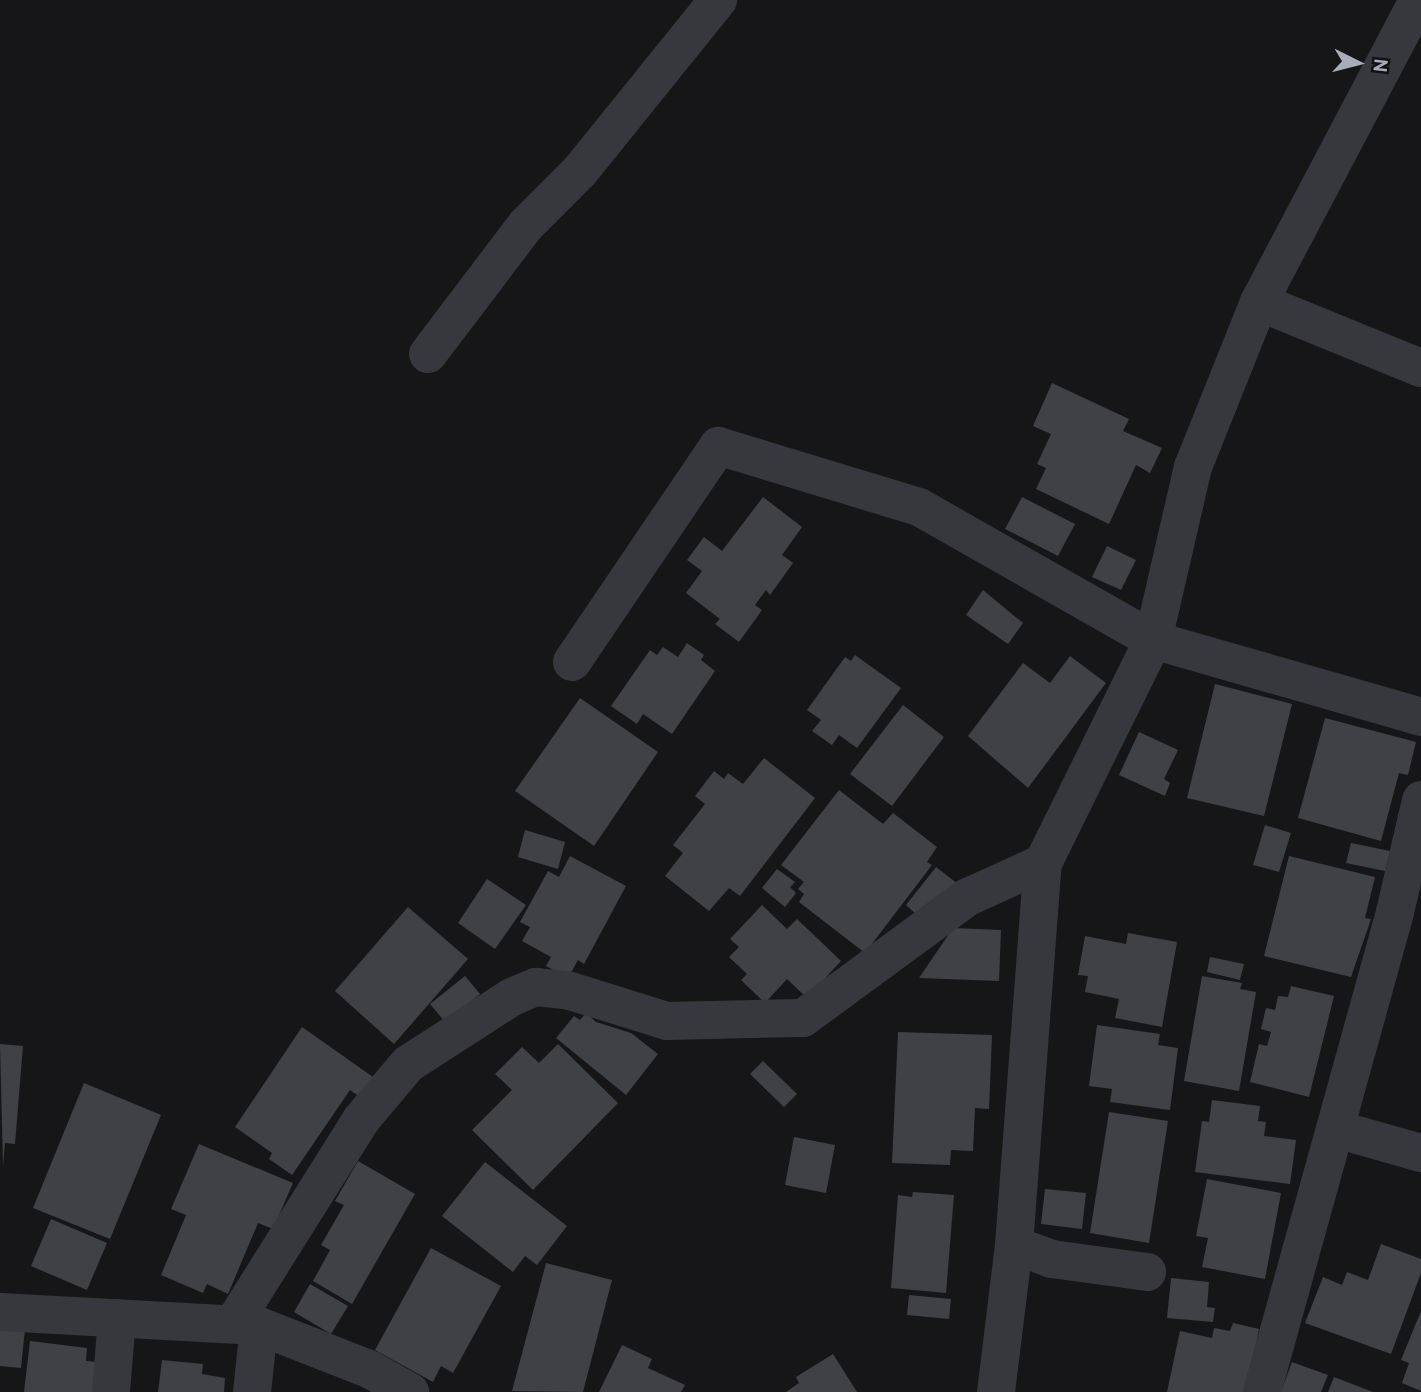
<!DOCTYPE html>
<style>
body{margin:0}
#map{position:relative;width:1421px;height:1392px;overflow:hidden;background:#161618;font-family:Overpass,sans-serif}
div>[style]{position:absolute}
[style*='--x']{left:calc(var(--x)*1px);top:calc(var(--y)*1px);width:calc(var(--w)*1px);rotate:calc(var(--a)*1deg)}
.building>*{inset:0;background:#404145}
.minor>*{height:38px;margin:-19px;padding:0 19px;transform-origin:19px;border-radius:19px;background:#37383d}
span{translate:-50% -50%;white-space:nowrap;text-align:center;line-height:1.15;-webkit-text-stroke:5px #111113;paint-order:stroke}
.north{position:absolute;left:1323px;top:28px;width:70px;height:70px;-webkit-text-stroke:5px #111113;paint-order:stroke;rotate:96deg;font-size:19px;font-weight:700;line-height:28px;text-align:center;color:#a8adb8}
.north::after{content:'';display:block;margin:auto;width:24px;height:32px;background:#a8adb8;clip-path:polygon(50% 0,100% 100%,50% 72%,0 100%)}
</style>
<div id="map">
<div class="building">
<div style="clip-path:polygon(1052px 383px,1129px 419px,1123px 431px,1162px 448px,1150px 473px,1136px 465px,1109px 524px,1036px 489px,1046px 468px,1037px 464px,1051px 434px,1033px 426px)"></div>
<div style="clip-path:polygon(763px 497px,802px 527px,782px 555px,793px 563px,770px 595px,766px 590px,755px 605px,762px 610px,739px 642px,715px 624px,720px 619px,686px 593px,702px 571px,687px 560px,704px 537px,722px 551px)"></div>
<div style="clip-path:polygon(1022px 497px,1075px 524px,1058px 556px,1005px 529px)"></div>
<div style="clip-path:polygon(1107px 546px,1136px 560px,1121px 590px,1092px 577px)"></div>
<div style="clip-path:polygon(983px 590px,1023px 623px,1008px 644px,966px 615px)"></div>
<div style="clip-path:polygon(687px 643px,704px 655px,701px 660px,715px 671px,672px 734px,643px 714px,637px 724px,611px 706px,650px 650px,657px 655px,663px 647px,678px 657px)"></div>
<div style="clip-path:polygon(855px 655px,901px 688px,857px 748px,839px 735px,832px 745px,812px 731px,821px 720px,807px 710px,845px 657px,851px 661px)"></div>
<div style="clip-path:polygon(1070px 656px,1106px 683px,1028px 788px,968px 736px,1023px 663px,1050px 683px)"></div>
<div style="clip-path:polygon(1215px 684px,1292px 704px,1264px 816px,1187px 798px)"></div>
<div style="clip-path:polygon(580px 698px,658px 752px,594px 846px,515px 791px)"></div>
<div style="clip-path:polygon(903px 705px,944px 737px,892px 806px,850px 774px)"></div>
<div style="clip-path:polygon(1325px 718px,1416px 742px,1408px 775px,1399px 773px,1381px 841px,1298px 818px)"></div>
<div style="clip-path:polygon(1139px 732px,1178px 750px,1164px 779px,1170px 783px,1165px 796px,1119px 775px)"></div>
<div style="clip-path:polygon(764px 758px,815px 798px,740px 896px,729px 888px,709px 911px,665px 876px,683px 853px,673px 845px,705px 804px,695px 796px,714px 771px,724px 779px,728px 773px,743px 784px)"></div>
<div style="clip-path:polygon(839px 790px,883px 824px,893px 813px,937px 847px,927px 862px,932px 865px,865px 953px,799px 902px,804px 894px,798px 889px,804px 882px,781px 865px)"></div>
<div style="clip-path:polygon(1265px 825px,1291px 833px,1279px 872px,1253px 865px)"></div>
<div style="clip-path:polygon(525px 830px,565px 842px,558px 869px,518px 857px)"></div>
<div style="clip-path:polygon(1351px 843px,1390px 851px,1385px 871px,1346px 863px)"></div>
<div style="clip-path:polygon(570px 856px,626px 886px,584px 964px,578px 960px,568px 978px,546px 966px,551px 957px,522px 941px,530px 927px,520px 922px,548px 871px,559px 877px)"></div>
<div style="clip-path:polygon(1289px 856px,1375px 877px,1365px 918px,1371px 919px,1351px 977px,1264px 956px)"></div>
<div style="clip-path:polygon(936px 867px,958px 884px,918px 916px,906px 905px)"></div>
<div style="clip-path:polygon(777px 869px,795px 882px,790px 887px,796px 893px,785px 907px,762px 888px)"></div>
<div style="clip-path:polygon(487px 879px,526px 905px,495px 949px,458px 923px)"></div>
<div style="clip-path:polygon(762px 905px,787px 929px,797px 919px,841px 961px,807px 998px,787px 979px,765px 1003px,741px 980px,747px 974px,729px 957px,739px 947px,730px 939px)"></div>
<div style="clip-path:polygon(408px 907px,468px 959px,394px 1044px,335px 991px)"></div>
<div style="clip-path:polygon(953px 928px,1001px 930px,999px 981px,919px 978px)"></div>
<div style="clip-path:polygon(1128px 933px,1177px 942px,1162px 1027px,1115px 1018px,1119px 999px,1085px 992px,1088px 976px,1078px 975px,1085px 936px,1126px 944px)"></div>
<div style="clip-path:polygon(1210px 957px,1244px 964px,1240px 980px,1207px 972px)"></div>
<div style="clip-path:polygon(465px 976px,480px 994px,445px 1022px,430px 1004px)"></div>
<div style="clip-path:polygon(1202px 976px,1242px 983px,1240px 989px,1256px 992px,1239px 1091px,1184px 1081px)"></div>
<div style="clip-path:polygon(1291px 986px,1334px 996px,1309px 1097px,1250px 1082px,1259px 1044px,1267px 1046px,1271px 1032px,1261px 1029px,1266px 1008px,1275px 1010px,1278px 996px,1288px 997px)"></div>
<div style="clip-path:polygon(586px 1013px,596px 1022px,631px 1033px,658px 1054px,626px 1095px,556px 1038px,574px 1016px,580px 1020px)"></div>
<div style="clip-path:polygon(1097px 1025px,1160px 1034px,1158px 1045px,1178px 1048px,1170px 1110px,1110px 1102px,1112px 1089px,1089px 1086px)"></div>
<div style="clip-path:polygon(302px 1027px,373px 1077px,360px 1097px,350px 1090px,292px 1175px,269px 1159px,272px 1153px,235px 1127px)"></div>
<div style="clip-path:polygon(898px 1032px,992px 1035px,989px 1109px,975px 1108px,973px 1151px,951px 1150px,950px 1165px,892px 1163px)"></div>
<div style="clip-path:polygon(0 1044px,23px 1046px,15px 1144px,5px 1143px,3px 1166px)"></div>
<div style="clip-path:polygon(558px 1044px,618px 1103px,533px 1190px,472px 1130px,512px 1090px,495px 1074px,522px 1047px,539px 1063px)"></div>
<div style="clip-path:polygon(763px 1061px,797px 1094px,784px 1107px,750px 1074px)"></div>
<div style="clip-path:polygon(84px 1083px,161px 1115px,110px 1239px,33px 1208px)"></div>
<div style="clip-path:polygon(1212px 1100px,1260px 1106px,1258px 1121px,1266px 1122px,1264px 1136px,1296px 1140px,1290px 1184px,1195px 1172px,1202px 1121px,1209px 1122px)"></div>
<div style="clip-path:polygon(1109px 1112px,1168px 1121px,1149px 1243px,1090px 1233px)"></div>
<div style="clip-path:polygon(794px 1137px,835px 1145px,826px 1193px,785px 1185px)"></div>
<div style="clip-path:polygon(199px 1144px,293px 1183px,273px 1229px,258px 1223px,228px 1294px,207px 1284px,203px 1293px,161px 1275px,186px 1215px,171px 1209px)"></div>
<div style="clip-path:polygon(358px 1161px,415px 1194px,352px 1304px,313px 1281px,330px 1250px,321px 1245px,344px 1205px,335px 1201px)"></div>
<div style="clip-path:polygon(485px 1162px,567px 1226px,537px 1265px,525px 1256px,513px 1272px,442px 1216px)"></div>
<div style="clip-path:polygon(1207px 1179px,1281px 1193px,1265px 1279px,1202px 1267px,1208px 1238px,1196px 1236px)"></div>
<div style="clip-path:polygon(1045px 1189px,1086px 1193px,1082px 1229px,1041px 1224px)"></div>
<div style="clip-path:polygon(913px 1192px,954px 1195px,946px 1293px,891px 1288px,898px 1195px,912px 1197px)"></div>
<div style="clip-path:polygon(51px 1219px,107px 1243px,87px 1290px,31px 1266px)"></div>
<div style="clip-path:polygon(1381px 1244px,1421px 1259px,1421px 1273px,1391px 1354px,1305px 1323px,1323px 1277px,1342px 1285px,1347px 1272px,1368px 1280px)"></div>
<div style="clip-path:polygon(431px 1248px,501px 1286px,453px 1373px,441px 1366px,433px 1382px,375px 1350px)"></div>
<div style="clip-path:polygon(546px 1263px,612px 1280px,583px 1392px,512px 1391px)"></div>
<div style="clip-path:polygon(1171px 1278px,1209px 1282px,1207px 1307px,1215px 1308px,1213px 1322px,1167px 1318px)"></div>
<div style="clip-path:polygon(310px 1284px,348px 1306px,331px 1334px,294px 1312px)"></div>
<div style="clip-path:polygon(909px 1295px,951px 1299px,949px 1319px,907px 1315px)"></div>
<div style="clip-path:polygon(1421px 1311px,1421px 1391px,1402px 1383px,1409px 1363px,1401px 1360px)"></div>
<div style="clip-path:polygon(1233px 1323px,1259px 1329px,1246px 1392px,1167px 1392px,1180px 1331px,1212px 1338px,1214px 1328px,1230px 1331px)"></div>
<div style="clip-path:polygon(0 1327px,25px 1329px,21px 1368px,0 1366px)"></div>
<div style="clip-path:polygon(30px 1341px,87px 1348px,86px 1361px,97px 1362px,94px 1392px,24px 1392px)"></div>
<div style="clip-path:polygon(622px 1345px,652px 1359px,648px 1368px,685px 1385px,681px 1392px,599px 1392px)"></div>
<div style="clip-path:polygon(833px 1354px,857px 1392px,786px 1392px,799px 1383px,796px 1377px)"></div>
<div style="clip-path:polygon(162px 1360px,203px 1364px,202px 1374px,225px 1378px,224px 1392px,158px 1392px)"></div>
<div style="clip-path:polygon(1292px 1362px,1328px 1375px,1321px 1392px,1281px 1392px)"></div>
<div style="clip-path:polygon(1334px 1377px,1373px 1392px,1328px 1392px)"></div>
</div>
<div class="minor">
<div style="--x:1259;--y:302;--w:175;--a:22.2"></div>
<div style="--x:428;--y:354;--w:162;--a:-52.8"></div>
<div style="--x:526;--y:225;--w:76;--a:-45"></div>
<div style="--x:580;--y:171;--w:220;--a:-51.1"></div>
<div style="--x:572;--y:662;--w:261;--a:-55.9"></div>
<div style="--x:718;--y:446;--w:210;--a:16.9"></div>
<div style="--x:919;--y:507;--w:269;--a:29.6"></div>
<div style="--x:1153;--y:640;--w:279;--a:16"></div>
<div style="--x:1336;--y:1129;--w:88;--a:15.8"></div>
<div style="--x:1014;--y:1245;--w:40;--a:20.2"></div>
<div style="--x:1052;--y:1259;--w:96;--a:7.8"></div>
<div style="--x:0;--y:1312;--w:259;--a:3.1"></div>
<div style="--x:259;--y:1326;--w:120;--a:21.4"></div>
<div style="--x:371;--y:1370;--w:45;--a:29.4"></div>
<div style="--x:233;--y:1324;--w:241;--a:-57.9"></div>
<div style="--x:361;--y:1120;--w:73;--a:-50"></div>
<div style="--x:408;--y:1064;--w:124;--a:-32.8"></div>
<div style="--x:512;--y:997;--w:26;--a:-23"></div>
<div style="--x:536;--y:987;--w:31;--a:6"></div>
<div style="--x:567;--y:990;--w:105;--a:17.2"></div>
<div style="--x:667;--y:1021;--w:136;--a:-1.3"></div>
<div style="--x:803;--y:1018;--w:205;--a:-36.3"></div>
<div style="--x:968;--y:897;--w:82;--a:-24.4"></div>
<div style="--x:111;--y:1392;--w:74;--a:-85.4"></div>
<div style="--x:252;--y:1392;--w:66;--a:-83.9"></div>
<div style="--x:996;--y:1392;--w:148;--a:-83"></div>
<div style="--x:1014;--y:1245;--w:383;--a:-85.7"></div>
<div style="--x:1043;--y:863;--w:249;--a:-63.7"></div>
<div style="--x:1153;--y:640;--w:178;--a:-77"></div>
<div style="--x:1193;--y:467;--w:178;--a:-68.2"></div>
<div style="--x:1259;--y:302;--w:341;--a:-62.2"></div>
<div style="--x:1262;--y:1392;--w:498;--a:-74.5"></div>
<div style="--x:1395;--y:912;--w:115;--a:-76.9"></div>
</div>
<div class="north">N</div>
</div>
